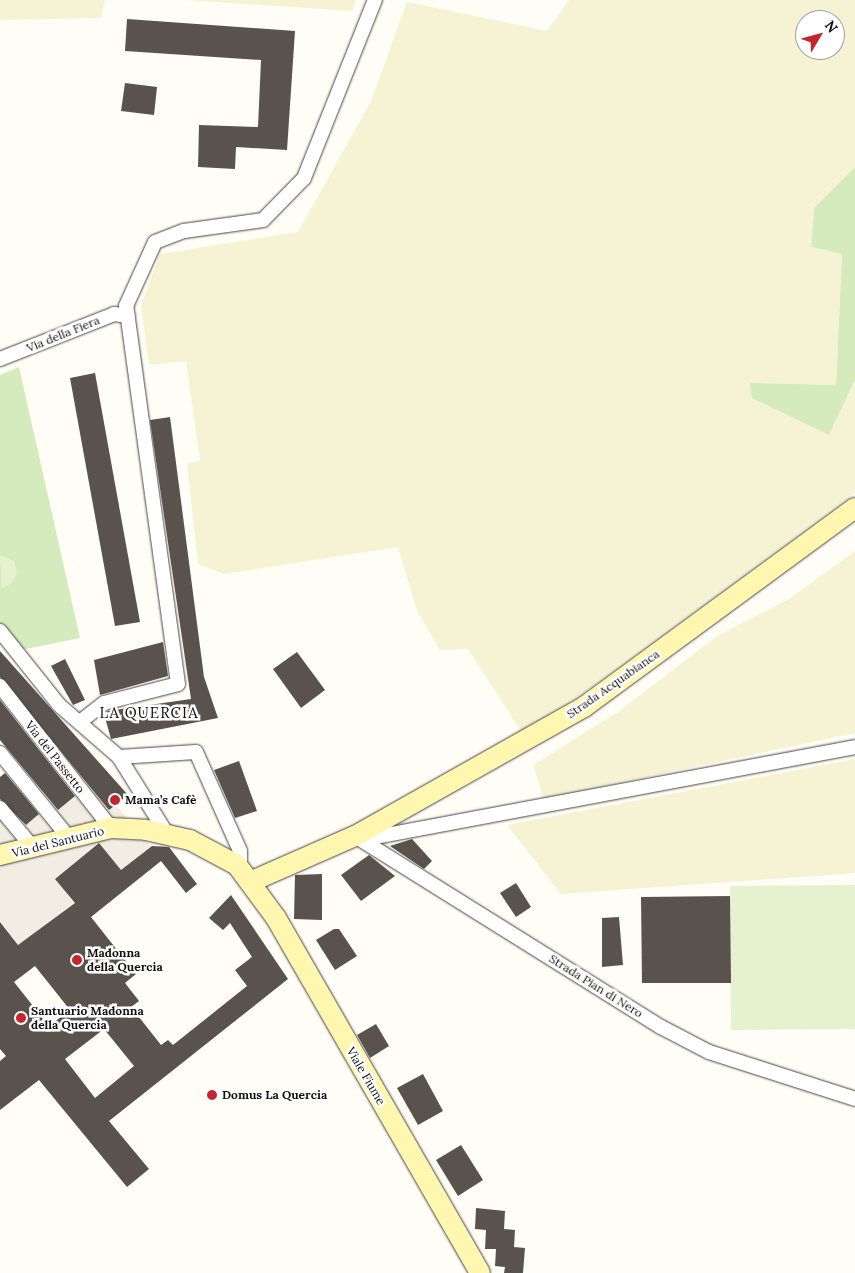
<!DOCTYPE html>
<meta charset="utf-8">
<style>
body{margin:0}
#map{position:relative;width:855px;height:1273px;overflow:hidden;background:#fffdf5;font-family:Lora,serif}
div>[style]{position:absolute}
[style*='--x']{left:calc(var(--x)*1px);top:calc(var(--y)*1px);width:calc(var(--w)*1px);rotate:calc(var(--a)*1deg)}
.farmland>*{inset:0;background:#f6f3d4}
.green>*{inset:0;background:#d5ebbd}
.pitch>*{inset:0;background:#e6f2cf}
.plaza>*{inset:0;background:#f1ede2}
.building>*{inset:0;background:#5a524d}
.roads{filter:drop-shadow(0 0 1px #444) drop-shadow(0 0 1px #444)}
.street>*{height:14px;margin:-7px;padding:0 7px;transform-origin:7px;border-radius:7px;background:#fff}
.secondary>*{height:20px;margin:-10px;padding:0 10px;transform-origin:10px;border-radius:10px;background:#fff6b0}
.dots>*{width:14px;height:14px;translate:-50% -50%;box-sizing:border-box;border:2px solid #fff;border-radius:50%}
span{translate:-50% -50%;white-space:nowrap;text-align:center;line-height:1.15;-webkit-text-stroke:5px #fff;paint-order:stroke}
.street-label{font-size:12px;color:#111}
.poi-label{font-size:12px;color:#111;font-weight:700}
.left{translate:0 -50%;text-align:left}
.quarter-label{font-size:15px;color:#111;letter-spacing:1px}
.north{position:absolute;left:795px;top:10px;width:50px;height:50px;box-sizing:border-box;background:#fff;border:1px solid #a0a0a0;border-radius:50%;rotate:53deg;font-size:14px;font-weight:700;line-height:20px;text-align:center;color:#111}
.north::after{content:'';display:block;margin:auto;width:18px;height:22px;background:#c4262e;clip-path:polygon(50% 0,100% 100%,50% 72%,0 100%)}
</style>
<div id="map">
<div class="farmland">
<div style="clip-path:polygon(0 0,105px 0,101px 18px,0 20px)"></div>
<div style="clip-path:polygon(184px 0,356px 0,353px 11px)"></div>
<div style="clip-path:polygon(evenodd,569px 0,855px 0,855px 167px,814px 208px,811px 247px,842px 254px,836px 385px,750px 383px,829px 435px,855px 381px,855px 493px,578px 697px,521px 731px,468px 649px,440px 650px,417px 611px,398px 547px,224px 574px,198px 564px,187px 463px,200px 461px,186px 361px,149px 365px,141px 305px,160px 254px,298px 232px,371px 101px,407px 2px,547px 31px,569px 0,805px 20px,835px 20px,835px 50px,805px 50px,805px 20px)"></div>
<div style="clip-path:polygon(855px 551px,855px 733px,544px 799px,533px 765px,618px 712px,717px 636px,789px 599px)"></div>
<div style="clip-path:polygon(855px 759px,855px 873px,561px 894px,507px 825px)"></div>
</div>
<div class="green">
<div style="clip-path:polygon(855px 167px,855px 380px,829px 435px,752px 398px,750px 383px,836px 385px,842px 254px,811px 247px,814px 208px)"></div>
<div style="clip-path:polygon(19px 367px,80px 638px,21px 650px,0 623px,0 375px)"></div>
</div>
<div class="pitch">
<div style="clip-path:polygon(0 555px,14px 561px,17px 573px,12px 583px,2px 588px)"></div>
<div style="clip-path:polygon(855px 885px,855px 1029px,731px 1030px,730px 886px)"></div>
</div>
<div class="plaza">
<div style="clip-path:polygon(88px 785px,109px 810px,116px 805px,151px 846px,121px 870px,98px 843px,55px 878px,74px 903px,19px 945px,0 921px,0 800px,24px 827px,52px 803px,58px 810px)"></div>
</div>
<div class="building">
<div style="clip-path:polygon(127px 19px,295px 31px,287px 150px,236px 147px,235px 169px,198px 167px,199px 125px,258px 127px,261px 60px,125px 51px)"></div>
<div style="clip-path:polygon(125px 83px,157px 87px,154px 115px,121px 111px)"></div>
<div style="clip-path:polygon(95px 373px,140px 622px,115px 626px,70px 378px)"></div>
<div style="clip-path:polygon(170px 417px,204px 677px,218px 718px,111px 739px,104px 714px,108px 711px,191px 699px,150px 420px)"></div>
<div style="clip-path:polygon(163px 642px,168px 676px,100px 695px,94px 660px)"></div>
<div style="clip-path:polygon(0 651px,128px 795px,109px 810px,0 677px)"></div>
<div style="clip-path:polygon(297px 652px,325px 690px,301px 708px,273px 669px)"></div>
<div style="clip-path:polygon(65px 659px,85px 700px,73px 705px,51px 666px)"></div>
<div style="clip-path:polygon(0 700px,75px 796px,58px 810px,0 740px)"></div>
<div style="clip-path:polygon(239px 761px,257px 811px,235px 818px,214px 770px)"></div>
<div style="clip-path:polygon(5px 773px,39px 814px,26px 825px,0 799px,0 777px)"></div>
<div style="clip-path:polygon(412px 839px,432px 861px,424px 869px,390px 846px)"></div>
<div style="clip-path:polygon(evenodd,99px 843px,121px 870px,152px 846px,169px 847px,197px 884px,186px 893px,161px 861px,91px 917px,136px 974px,125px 983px,139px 1001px,131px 1007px,161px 1045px,168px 1040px,173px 1045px,247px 986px,235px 970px,252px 957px,230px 923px,223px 930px,209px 918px,231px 895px,288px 979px,109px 1121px,149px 1169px,127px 1187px,39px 1080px,0 1110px,0 1061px,6px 1056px,0 1049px,0 922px,18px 945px,75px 903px,55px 879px,99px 843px,35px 966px,70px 1010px,49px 1026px,14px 982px,35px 966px,99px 843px,104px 1029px,134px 1066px,95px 1098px,65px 1059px,104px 1029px)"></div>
<div style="clip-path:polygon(369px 855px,395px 876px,361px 901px,341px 875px)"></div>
<div style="clip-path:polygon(322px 874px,322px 920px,294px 919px,295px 875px)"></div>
<div style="clip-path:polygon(516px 883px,531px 907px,516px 917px,500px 893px)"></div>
<div style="clip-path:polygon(730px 896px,731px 983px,642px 983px,641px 897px)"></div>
<div style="clip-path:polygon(619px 917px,623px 965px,602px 967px,602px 918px)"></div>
<div style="clip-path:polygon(334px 929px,339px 929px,357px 956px,335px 970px,316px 940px)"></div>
<div style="clip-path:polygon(376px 1024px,389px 1046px,370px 1058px,357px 1035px)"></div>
<div style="clip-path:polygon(423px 1074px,443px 1111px,418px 1125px,397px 1088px)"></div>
<div style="clip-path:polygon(461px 1145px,483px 1180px,458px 1196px,436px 1160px)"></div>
<div style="clip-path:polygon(476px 1208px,505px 1211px,504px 1229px,515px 1230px,514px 1247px,525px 1248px,523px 1273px,504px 1273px,505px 1267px,495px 1266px,496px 1249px,485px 1249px,486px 1230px,475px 1229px)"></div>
</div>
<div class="roads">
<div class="street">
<div style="--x:0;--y:359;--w:123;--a:-21.5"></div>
<div style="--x:114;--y:314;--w:14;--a:8"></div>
<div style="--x:0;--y:631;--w:95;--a:51.4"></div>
<div style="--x:59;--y:705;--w:79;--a:40.9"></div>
<div style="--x:119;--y:757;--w:91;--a:58.1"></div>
<div style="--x:0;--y:686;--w:180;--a:52"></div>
<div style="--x:81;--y:721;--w:29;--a:-38"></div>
<div style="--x:104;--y:703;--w:76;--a:-14.4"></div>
<div style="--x:178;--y:684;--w:382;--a:-97.8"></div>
<div style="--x:126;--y:306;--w:70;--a:-65.6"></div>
<div style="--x:155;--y:242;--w:31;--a:-21"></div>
<div style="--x:184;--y:231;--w:80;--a:-7.9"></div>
<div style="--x:263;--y:220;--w:59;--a:-45.7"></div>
<div style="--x:304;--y:178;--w:192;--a:-68.3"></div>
<div style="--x:0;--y:753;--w:111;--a:50.9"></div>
<div style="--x:119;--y:757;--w:77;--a:-3.7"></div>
<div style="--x:196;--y:752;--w:108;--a:66"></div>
<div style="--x:240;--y:851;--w:18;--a:90"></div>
<div style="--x:0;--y:808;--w:53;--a:50.3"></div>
<div style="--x:355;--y:836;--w:361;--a:32"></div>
<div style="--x:661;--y:1027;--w:54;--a:27.5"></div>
<div style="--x:709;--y:1052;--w:153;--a:17.8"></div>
<div style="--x:359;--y:836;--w:16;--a:4"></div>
<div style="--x:375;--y:837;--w:488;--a:-10.6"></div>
</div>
<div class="secondary">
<div style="--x:0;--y:855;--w:114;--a:-13.7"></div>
<div style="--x:111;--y:828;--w:35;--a:3"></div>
<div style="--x:146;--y:830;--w:45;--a:12.8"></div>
<div style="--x:190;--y:840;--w:53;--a:28"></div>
<div style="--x:237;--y:865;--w:66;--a:53.7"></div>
<div style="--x:276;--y:918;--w:409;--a:60.1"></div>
<div style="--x:250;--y:882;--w:115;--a:-23.7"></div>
<div style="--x:355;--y:836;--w:263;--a:-29.4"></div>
<div style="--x:584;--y:707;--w:336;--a:-36.3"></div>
</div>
</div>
<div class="dots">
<div style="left:115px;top:800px;background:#c4262e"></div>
<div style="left:77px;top:960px;background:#c4262e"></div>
<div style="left:21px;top:1018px;background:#c4262e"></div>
<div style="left:212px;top:1095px;background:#c4262e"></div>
</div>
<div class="street-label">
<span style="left:63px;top:334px;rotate:-22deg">Via della Fiera</span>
<span style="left:613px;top:684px;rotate:-35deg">Strada Acquabianca</span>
<span style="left:55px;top:757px;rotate:52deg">Via del Passetto</span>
<span style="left:58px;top:842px;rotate:-14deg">Via del Santuario</span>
<span style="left:596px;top:986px;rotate:32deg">Strada Pian di Nero</span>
<span style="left:366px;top:1076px;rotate:60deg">Viale Fiume</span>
</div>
<div class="poi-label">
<span class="left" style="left:125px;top:800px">Mama’s Cafè</span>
<span class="left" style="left:87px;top:960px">Madonna<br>della Quercia</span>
<span class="left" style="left:31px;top:1018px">Santuario Madonna<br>della Quercia</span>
<span class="left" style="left:222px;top:1095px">Domus La Quercia</span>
</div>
<div class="quarter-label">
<span style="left:149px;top:713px">LA QUERCIA</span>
</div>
<div class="north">N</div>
</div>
